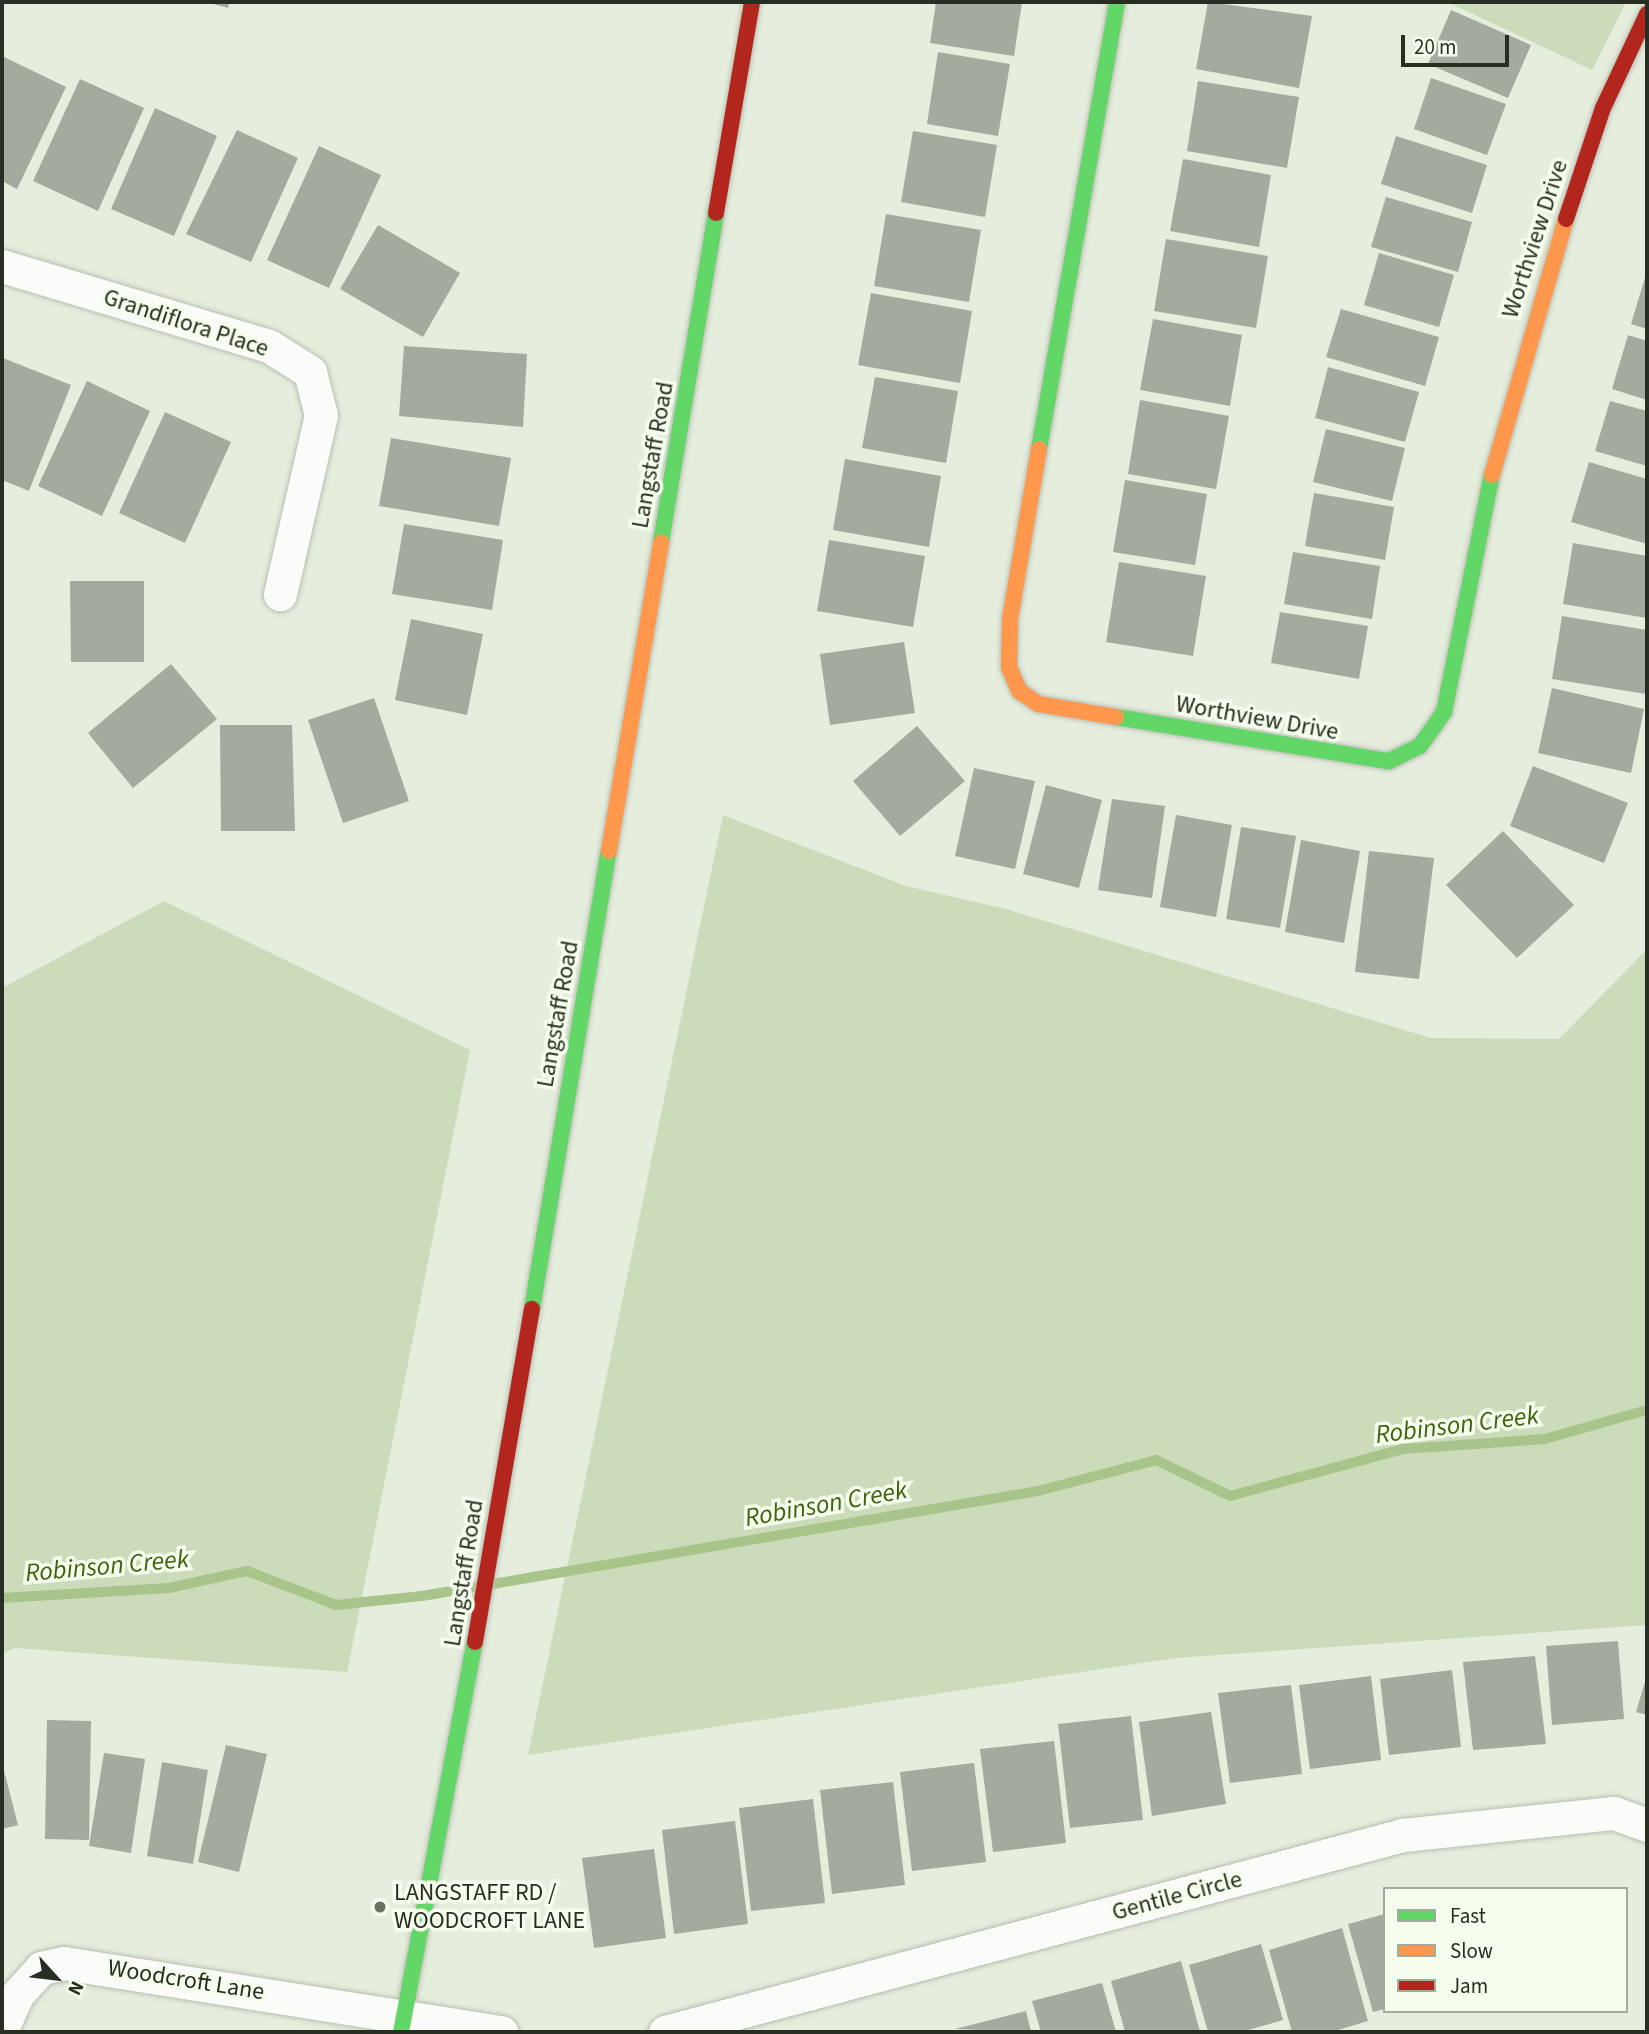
<!DOCTYPE html>
<style>
body{margin:0}
#map{position:relative;width:1649px;height:2034px;overflow:hidden;background:#e5eddd;font-family:"Source Sans 3",sans-serif}
div>[style]{position:absolute}
[style*='--x']{left:calc(var(--x)*1px);top:calc(var(--y)*1px);width:calc(var(--w)*1px);rotate:calc(var(--a)*1deg)}
.green>*{inset:0;background:#ccdcbb}
.stream>*{height:10px;margin:-5px;padding:0 5px;transform-origin:5px;border-radius:5px;background:#a9c48a}
.building>*{inset:0;background:#a4aa9e}
.roads{filter:drop-shadow(0 0 2px #b8bfb2) drop-shadow(0 0 2px #b8bfb2)}
.street>*{height:33px;margin:-16.5px;padding:0 16.5px;transform-origin:16.5px;border-radius:16.5px;background:#fbfcfa}
.fast>*{height:16px;margin:-8px;padding:0 8px;transform-origin:8px;border-radius:8px;background:#63d668}
.slow>*{height:16px;margin:-8px;padding:0 8px;transform-origin:8px;border-radius:8px;background:#ff974d}
.jam>*{height:16px;margin:-8px;padding:0 8px;transform-origin:8px;border-radius:8px;background:#b3261e}
.dots>*{width:19px;height:19px;translate:-50% -50%;box-sizing:border-box;border:4px solid #f5feed;border-radius:50%}
span{translate:-50% -50%;white-space:nowrap;text-align:center;line-height:1.15;-webkit-text-stroke:7px #f5feed;paint-order:stroke}
.street-label{font-size:24px;color:#282e23}
.poi-label{font-size:24px;color:#282e23}
.left{translate:0 -50%;text-align:left}
.water-label{font-size:26px;color:#41610c;font-style:italic}
.frame{position:absolute;inset:0;border:4px solid #282e23;pointer-events:none}
.legend{position:absolute;left:1383px;top:1887px;width:245px;height:126px;box-sizing:border-box;background:#f5feed;border:2px solid #a3ab9c;margin:0;padding:9px 12px;list-style:none;font-size:21px;color:#282e23}
.legend li{display:flex;align-items:center;gap:14px;height:35px}
.legend b{width:35px;border:2px solid #a3ab9c}
.north{position:absolute;left:21px;top:1943px;width:70px;height:70px;-webkit-text-stroke:5px #f5feed;paint-order:stroke;rotate:117deg;font-size:19px;font-weight:700;line-height:28px;text-align:center;color:#282e23}
.north::after{content:'';display:block;margin:auto;width:24px;height:32px;background:#282e23;clip-path:polygon(50% 0,100% 100%,50% 72%,0 100%)}
.scale{position:absolute;left:1401px;top:35px;width:108px;height:32px;box-sizing:border-box;border:4px solid #282e23;border-top:0;padding-left:9px;font-size:21px;line-height:24px;white-space:nowrap;color:#282e23;-webkit-text-stroke:5px #f5feed;paint-order:stroke}
</style>
<div id="map">
<div class="green">
<div style="clip-path:polygon(1447px 2px,1626px 2px,1592px 70px)"></div>
<div style="clip-path:polygon(723px 815px,906px 886px,1006px 909px,1431px 1038px,1559px 1039px,1647px 949px,1647px 1625px,1175px 1658px,528px 1755px)"></div>
<div style="clip-path:polygon(164px 901px,470px 1050px,347px 1672px,15px 1648px,2px 1653px,2px 988px)"></div>
</div>
<div class="stream">
<div style="--x:2;--y:1598;--w:167;--a:-3.4"></div>
<div style="--x:169;--y:1588;--w:80;--a:-12.3"></div>
<div style="--x:247;--y:1571;--w:95;--a:20.9"></div>
<div style="--x:336;--y:1605;--w:86;--a:-6"></div>
<div style="--x:422;--y:1596;--w:625;--a:-9.67"></div>
<div style="--x:1038;--y:1491;--w:122;--a:-14.7"></div>
<div style="--x:1156;--y:1460;--w:82;--a:25.9"></div>
<div style="--x:1230;--y:1496;--w:179;--a:-15.2"></div>
<div style="--x:1403;--y:1449;--w:142;--a:-4"></div>
<div style="--x:1545;--y:1439;--w:106;--a:-15.9"></div>
</div>
<div class="building">
<div style="clip-path:polygon(206px 2px,230px 2px,228px 8px)"></div>
<div style="clip-path:polygon(936px 2px,1022px 2px,1014px 56px,930px 43px)"></div>
<div style="clip-path:polygon(1208px 2px,1312px 16px,1299px 88px,1196px 69px)"></div>
<div style="clip-path:polygon(1451px 10px,1531px 45px,1508px 98px,1428px 64px)"></div>
<div style="clip-path:polygon(938px 52px,1010px 64px,998px 136px,927px 124px)"></div>
<div style="clip-path:polygon(2px 56px,66px 87px,17px 189px,2px 181px)"></div>
<div style="clip-path:polygon(1431px 78px,1506px 104px,1487px 155px,1414px 129px)"></div>
<div style="clip-path:polygon(80px 79px,144px 108px,98px 211px,33px 181px)"></div>
<div style="clip-path:polygon(1198px 81px,1299px 97px,1287px 168px,1187px 151px)"></div>
<div style="clip-path:polygon(155px 108px,217px 136px,174px 236px,111px 209px)"></div>
<div style="clip-path:polygon(237px 130px,298px 158px,251px 262px,186px 234px)"></div>
<div style="clip-path:polygon(913px 131px,997px 145px,985px 217px,901px 202px)"></div>
<div style="clip-path:polygon(1396px 136px,1487px 165px,1472px 213px,1381px 184px)"></div>
<div style="clip-path:polygon(319px 146px,381px 175px,329px 288px,267px 260px)"></div>
<div style="clip-path:polygon(1183px 159px,1271px 175px,1259px 247px,1170px 231px)"></div>
<div style="clip-path:polygon(1386px 197px,1472px 222px,1458px 272px,1371px 247px)"></div>
<div style="clip-path:polygon(886px 214px,981px 230px,969px 302px,874px 286px)"></div>
<div style="clip-path:polygon(378px 225px,460px 273px,423px 337px,340px 289px)"></div>
<div style="clip-path:polygon(1166px 239px,1268px 256px,1256px 328px,1154px 311px)"></div>
<div style="clip-path:polygon(1379px 253px,1454px 275px,1439px 327px,1364px 305px)"></div>
<div style="clip-path:polygon(1647px 271px,1647px 329px,1631px 324px)"></div>
<div style="clip-path:polygon(871px 293px,972px 311px,960px 383px,858px 365px)"></div>
<div style="clip-path:polygon(1341px 309px,1439px 337px,1425px 386px,1326px 357px)"></div>
<div style="clip-path:polygon(1153px 319px,1242px 335px,1230px 406px,1140px 390px)"></div>
<div style="clip-path:polygon(1628px 335px,1647px 341px,1647px 400px,1612px 389px)"></div>
<div style="clip-path:polygon(404px 346px,527px 354px,523px 427px,399px 416px)"></div>
<div style="clip-path:polygon(3px 358px,71px 385px,29px 491px,2px 480px)"></div>
<div style="clip-path:polygon(1328px 367px,1419px 392px,1405px 442px,1315px 418px)"></div>
<div style="clip-path:polygon(875px 377px,958px 391px,946px 463px,862px 448px)"></div>
<div style="clip-path:polygon(87px 381px,150px 411px,102px 516px,38px 486px)"></div>
<div style="clip-path:polygon(1140px 400px,1229px 416px,1216px 489px,1128px 474px)"></div>
<div style="clip-path:polygon(1610px 401px,1647px 411px,1647px 466px,1595px 451px)"></div>
<div style="clip-path:polygon(165px 412px,231px 442px,185px 543px,119px 513px)"></div>
<div style="clip-path:polygon(1326px 429px,1405px 448px,1392px 501px,1313px 482px)"></div>
<div style="clip-path:polygon(391px 438px,511px 458px,499px 526px,379px 506px)"></div>
<div style="clip-path:polygon(845px 459px,941px 476px,929px 547px,833px 530px)"></div>
<div style="clip-path:polygon(1589px 462px,1647px 479px,1647px 544px,1571px 522px)"></div>
<div style="clip-path:polygon(1125px 480px,1207px 494px,1195px 565px,1113px 552px)"></div>
<div style="clip-path:polygon(1314px 493px,1394px 507px,1385px 560px,1305px 546px)"></div>
<div style="clip-path:polygon(404px 524px,503px 540px,492px 610px,392px 594px)"></div>
<div style="clip-path:polygon(829px 540px,925px 556px,913px 627px,817px 611px)"></div>
<div style="clip-path:polygon(1573px 543px,1647px 556px,1647px 618px,1563px 604px)"></div>
<div style="clip-path:polygon(1293px 552px,1380px 566px,1372px 619px,1284px 604px)"></div>
<div style="clip-path:polygon(1119px 562px,1206px 576px,1193px 656px,1106px 642px)"></div>
<div style="clip-path:polygon(70px 581px,144px 581px,144px 662px,71px 662px)"></div>
<div style="clip-path:polygon(1280px 612px,1368px 626px,1359px 679px,1271px 663px)"></div>
<div style="clip-path:polygon(1562px 616px,1647px 630px,1646px 694px,1552px 679px)"></div>
<div style="clip-path:polygon(411px 619px,483px 634px,467px 715px,395px 700px)"></div>
<div style="clip-path:polygon(904px 642px,915px 713px,830px 725px,820px 654px)"></div>
<div style="clip-path:polygon(171px 664px,217px 719px,133px 788px,88px 733px)"></div>
<div style="clip-path:polygon(1552px 688px,1644px 709px,1631px 773px,1538px 753px)"></div>
<div style="clip-path:polygon(374px 698px,409px 801px,343px 823px,308px 720px)"></div>
<div style="clip-path:polygon(220px 725px,292px 725px,295px 831px,221px 831px)"></div>
<div style="clip-path:polygon(917px 726px,965px 781px,900px 836px,853px 781px)"></div>
<div style="clip-path:polygon(1533px 766px,1628px 803px,1604px 863px,1510px 826px)"></div>
<div style="clip-path:polygon(974px 768px,1035px 781px,1015px 869px,955px 856px)"></div>
<div style="clip-path:polygon(1046px 785px,1102px 800px,1079px 888px,1023px 874px)"></div>
<div style="clip-path:polygon(1112px 799px,1165px 806px,1152px 898px,1098px 890px)"></div>
<div style="clip-path:polygon(1176px 815px,1232px 825px,1216px 917px,1160px 907px)"></div>
<div style="clip-path:polygon(1241px 827px,1296px 836px,1280px 928px,1226px 919px)"></div>
<div style="clip-path:polygon(1503px 831px,1574px 905px,1517px 958px,1446px 885px)"></div>
<div style="clip-path:polygon(1301px 840px,1360px 851px,1344px 943px,1285px 932px)"></div>
<div style="clip-path:polygon(1369px 851px,1434px 858px,1419px 979px,1355px 972px)"></div>
<div style="clip-path:polygon(1618px 1641px,1624px 1719px,1552px 1725px,1546px 1646px)"></div>
<div style="clip-path:polygon(1535px 1656px,1546px 1744px,1473px 1750px,1463px 1662px)"></div>
<div style="clip-path:polygon(1452px 1670px,1461px 1747px,1389px 1755px,1380px 1679px)"></div>
<div style="clip-path:polygon(1647px 1675px,1647px 1715px,1636px 1712px)"></div>
<div style="clip-path:polygon(1371px 1676px,1381px 1760px,1310px 1769px,1299px 1685px)"></div>
<div style="clip-path:polygon(1291px 1685px,1302px 1774px,1230px 1783px,1218px 1693px)"></div>
<div style="clip-path:polygon(1211px 1712px,1226px 1804px,1152px 1816px,1139px 1722px)"></div>
<div style="clip-path:polygon(1131px 1716px,1143px 1820px,1070px 1828px,1058px 1724px)"></div>
<div style="clip-path:polygon(47px 1720px,91px 1721px,89px 1840px,45px 1839px)"></div>
<div style="clip-path:polygon(1054px 1741px,1066px 1843px,993px 1852px,980px 1749px)"></div>
<div style="clip-path:polygon(226px 1745px,267px 1754px,239px 1872px,198px 1862px)"></div>
<div style="clip-path:polygon(104px 1753px,145px 1759px,131px 1853px,89px 1846px)"></div>
<div style="clip-path:polygon(162px 1762px,208px 1770px,193px 1864px,147px 1856px)"></div>
<div style="clip-path:polygon(2px 1763px,18px 1825px,2px 1829px)"></div>
<div style="clip-path:polygon(974px 1763px,986px 1862px,912px 1871px,900px 1772px)"></div>
<div style="clip-path:polygon(893px 1782px,905px 1885px,832px 1894px,820px 1790px)"></div>
<div style="clip-path:polygon(813px 1799px,825px 1903px,751px 1911px,739px 1808px)"></div>
<div style="clip-path:polygon(735px 1821px,748px 1924px,674px 1934px,662px 1830px)"></div>
<div style="clip-path:polygon(654px 1849px,666px 1938px,594px 1948px,582px 1858px)"></div>
<div style="clip-path:polygon(1385px 1914px,1385px 2009px,1373px 2012px,1348px 1924px)"></div>
<div style="clip-path:polygon(1342px 1928px,1368px 2021px,1331px 2032px,1292px 2032px,1269px 1950px)"></div>
<div style="clip-path:polygon(1261px 1944px,1283px 2020px,1241px 2032px,1208px 2032px,1189px 1965px)"></div>
<div style="clip-path:polygon(1181px 1961px,1200px 2032px,1125px 2032px,1111px 1981px)"></div>
<div style="clip-path:polygon(1102px 1983px,1116px 2032px,1041px 2032px,1032px 2001px)"></div>
<div style="clip-path:polygon(1026px 2011px,1031px 2032px,955px 2029px)"></div>
</div>
<div class="roads">
<div class="street">
<div style="--x:2;--y:266;--w:279;--a:16.7"></div>
<div style="--x:269;--y:346;--w:49;--a:32.4"></div>
<div style="--x:310;--y:372;--w:44;--a:75.7"></div>
<div style="--x:321;--y:415;--w:184;--a:102.9"></div>
<div style="--x:2;--y:2029;--w:37;--a:-66"></div>
<div style="--x:17;--y:1995;--w:36;--a:-48"></div>
<div style="--x:41;--y:1968;--w:24;--a:-12"></div>
<div style="--x:64;--y:1963;--w:443;--a:9"></div>
<div style="--x:665;--y:2032;--w:764;--a:-14.95"></div>
<div style="--x:1403;--y:1835;--w:212;--a:-6"></div>
<div style="--x:1614;--y:1813;--w:35;--a:20"></div>
</div>
<div class="fast">
<div style="--x:1039;--y:449;--w:454;--a:-80.1"></div>
<div style="--x:661;--y:542;--w:334;--a:-80.5"></div>
<div style="--x:1116;--y:717;--w:277;--a:9.2"></div>
<div style="--x:1389;--y:761;--w:34;--a:-26"></div>
<div style="--x:1420;--y:746;--w:42;--a:-54.8"></div>
<div style="--x:1444;--y:712;--w:242;--a:-78.6"></div>
<div style="--x:532;--y:1309;--w:464;--a:-80.5"></div>
<div style="--x:401;--y:2032;--w:397;--a:-79.3"></div>
</div>
<div class="slow">
<div style="--x:1039;--y:449;--w:172;--a:99.7"></div>
<div style="--x:1010;--y:619;--w:48;--a:91.2"></div>
<div style="--x:1009;--y:667;--w:26;--a:67"></div>
<div style="--x:1019;--y:691;--w:23;--a:34"></div>
<div style="--x:1038;--y:704;--w:79;--a:9.5"></div>
<div style="--x:1492;--y:475;--w:266;--a:-73.9"></div>
<div style="--x:609;--y:851;--w:313;--a:-80.4"></div>
</div>
<div class="jam">
<div style="--x:716;--y:213;--w:214;--a:-80.3"></div>
<div style="--x:1566;--y:219;--w:117;--a:-71.6"></div>
<div style="--x:1603;--y:108;--w:104;--a:-64.9"></div>
<div style="--x:475;--y:1642;--w:338;--a:-80.3"></div>
</div>
</div>
<div class="dots">
<div style="left:380px;top:1907px;background:#6a7164"></div>
</div>
<div class="street-label">
<span style="left:1535px;top:239px;rotate:-72deg">Worthview Drive</span>
<span style="left:186px;top:323px;rotate:18deg">Grandiflora Place</span>
<span style="left:653px;top:455px;rotate:-80deg">Langstaff Road</span>
<span style="left:1257px;top:718px;rotate:10deg">Worthview Drive</span>
<span style="left:558px;top:1014px;rotate:-80deg">Langstaff Road</span>
<span style="left:464px;top:1573px;rotate:-81deg">Langstaff Road</span>
<span style="left:1177px;top:1896px;rotate:-15deg">Gentile Circle</span>
<span style="left:186px;top:1980px;rotate:9deg">Woodcroft Lane</span>
</div>
<div class="poi-label">
<span class="left" style="left:394px;top:1907px">LANGSTAFF RD /<br>WOODCROFT LANE</span>
</div>
<div class="water-label">
<span style="left:1457px;top:1425px;rotate:-7deg">Robinson Creek</span>
<span style="left:826px;top:1504px;rotate:-10deg">Robinson Creek</span>
<span style="left:107px;top:1566px;rotate:-5deg">Robinson Creek</span>
</div>
<div class="frame"></div>
<ul class="legend">
<li><b style="height:9px;background:#63d668"></b>Fast</li>
<li><b style="height:9px;background:#ff974d"></b>Slow</li>
<li><b style="height:9px;background:#b3261e"></b>Jam</li>
</ul>
<div class="north">N</div>
<div class="scale">20 m</div>
</div>
